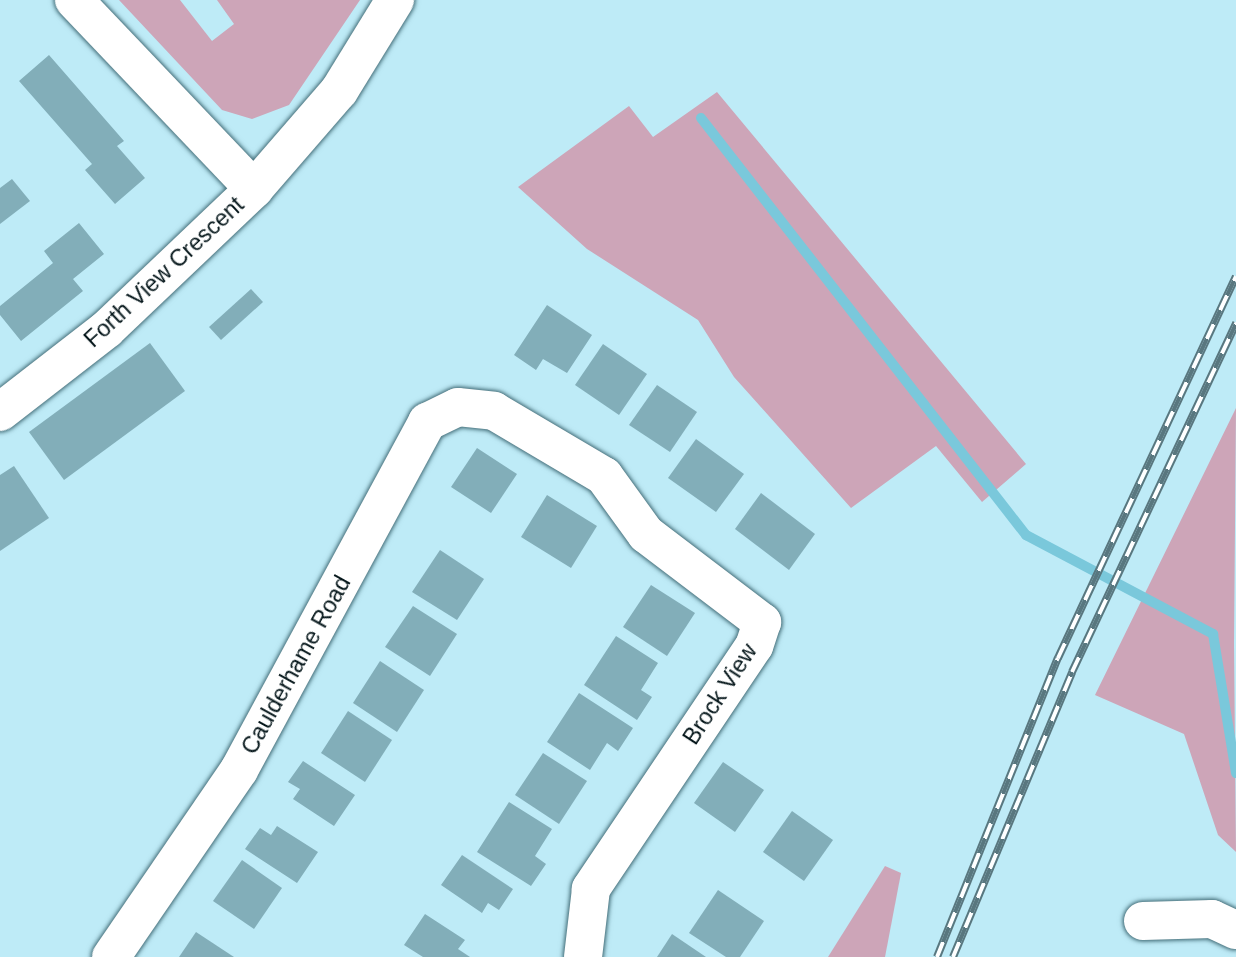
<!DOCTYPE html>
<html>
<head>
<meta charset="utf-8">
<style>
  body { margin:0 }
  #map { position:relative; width:1236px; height:957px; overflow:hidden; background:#beebf7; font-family:Helvetica,sans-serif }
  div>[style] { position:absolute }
  .green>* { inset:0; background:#cda5b8 }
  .stream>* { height:10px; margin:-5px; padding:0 5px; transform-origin:5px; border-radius:5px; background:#7ac8db }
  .building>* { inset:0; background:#82aeb9 }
  .roads { filter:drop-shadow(0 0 2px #446e79) drop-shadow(0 0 2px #446e79) }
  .minor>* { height:38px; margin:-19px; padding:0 19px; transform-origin:19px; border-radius:19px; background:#fff }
  .rail>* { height:8px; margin-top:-4px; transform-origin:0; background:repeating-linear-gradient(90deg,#fff 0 16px,#59777f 0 32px); box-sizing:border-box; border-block:2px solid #59777f }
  span { translate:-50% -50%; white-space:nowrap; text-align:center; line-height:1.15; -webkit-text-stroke:6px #fff; paint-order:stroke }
  .street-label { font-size:23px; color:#05161a }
</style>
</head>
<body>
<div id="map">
  <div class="green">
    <i style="clip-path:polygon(119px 0,180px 0,212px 41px,234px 24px,217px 0,360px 0,289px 105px,252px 119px,222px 110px)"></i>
    <i style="clip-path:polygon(717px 92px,1026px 464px,982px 502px,936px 446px,851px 508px,734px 377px,698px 320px,587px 249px,518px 187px,629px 106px,653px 137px)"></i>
    <i style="clip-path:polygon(1236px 408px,1234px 644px,1236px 852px,1218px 835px,1184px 734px,1095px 695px)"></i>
    <i style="clip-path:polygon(885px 866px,901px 873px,885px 957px,828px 957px)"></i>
  </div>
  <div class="stream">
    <i style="left:701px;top:118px;width:529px;rotate:52.07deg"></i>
    <i style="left:1026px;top:535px;width:212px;rotate:27.9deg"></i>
    <i style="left:1213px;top:634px;width:141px;rotate:80.6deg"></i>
  </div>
  <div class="building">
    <i style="clip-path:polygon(49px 55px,124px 141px,117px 146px,145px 178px,115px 204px,85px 170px,92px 164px,19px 81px)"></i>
    <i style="clip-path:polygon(12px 179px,30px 201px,0 224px,0 188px)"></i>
    <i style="clip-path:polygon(79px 223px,104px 254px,73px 279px,83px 291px,21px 341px,0 315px,0 306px,53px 263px,44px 251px)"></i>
    <i style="clip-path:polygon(251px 289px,263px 302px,221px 340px,209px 327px)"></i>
    <i style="clip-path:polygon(547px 305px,592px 335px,567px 373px,543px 359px,536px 370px,514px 355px)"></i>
    <i style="clip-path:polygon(150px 343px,185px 391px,64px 480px,29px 432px)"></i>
    <i style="clip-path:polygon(603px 344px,647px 374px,619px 415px,575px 385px)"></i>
    <i style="clip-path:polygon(657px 385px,697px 412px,670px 452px,629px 425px)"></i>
    <i style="clip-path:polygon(696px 439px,744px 474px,716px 512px,668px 478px)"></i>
    <i style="clip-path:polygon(477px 448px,517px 474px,491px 513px,451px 487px)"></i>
    <i style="clip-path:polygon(14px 466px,49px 518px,0 551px,0 475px)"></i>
    <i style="clip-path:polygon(761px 493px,815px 534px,789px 570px,735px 529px)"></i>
    <i style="clip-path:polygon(547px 495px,597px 526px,571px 568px,521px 537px)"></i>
    <i style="clip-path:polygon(440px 550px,484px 579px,457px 620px,412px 592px)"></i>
    <i style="clip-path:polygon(651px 585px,695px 613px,667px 656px,623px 627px)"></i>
    <i style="clip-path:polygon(413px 606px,457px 634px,430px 676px,385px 647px)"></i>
    <i style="clip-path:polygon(616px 636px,658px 663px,641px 690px,652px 697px,637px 720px,584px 685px)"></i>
    <i style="clip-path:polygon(380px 661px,424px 690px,397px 732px,353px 703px)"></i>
    <i style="clip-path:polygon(579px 693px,633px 728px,618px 751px,607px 743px,590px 770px,547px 742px)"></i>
    <i style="clip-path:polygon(348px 711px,392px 740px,365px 782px,321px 753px)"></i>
    <i style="clip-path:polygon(543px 753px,587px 781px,559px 824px,515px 795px)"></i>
    <i style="clip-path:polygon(303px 761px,355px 795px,334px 826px,293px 799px,300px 789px,288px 782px)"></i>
    <i style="clip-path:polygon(723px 762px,764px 790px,735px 832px,694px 803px)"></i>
    <i style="clip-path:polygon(509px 802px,552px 829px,535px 856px,546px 864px,531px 886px,477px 852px)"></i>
    <i style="clip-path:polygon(792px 811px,833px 840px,804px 881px,763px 852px)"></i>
    <i style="clip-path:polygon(277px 826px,318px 852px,297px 883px,245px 849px,260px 828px,271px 835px)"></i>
    <i style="clip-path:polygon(462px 855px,513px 889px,499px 910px,488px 903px,482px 913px,441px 885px)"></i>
    <i style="clip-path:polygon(242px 860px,282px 888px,254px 929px,213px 901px)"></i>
    <i style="clip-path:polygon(718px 890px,764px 921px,740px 957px,726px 957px,689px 933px)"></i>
    <i style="clip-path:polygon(425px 914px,465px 940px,458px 949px,470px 957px,423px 957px,404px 945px)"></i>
    <i style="clip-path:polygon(196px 932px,234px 957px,179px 957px)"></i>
    <i style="clip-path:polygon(672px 934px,706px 957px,657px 957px)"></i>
  </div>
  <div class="roads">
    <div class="minor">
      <i style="left:74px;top:0;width:261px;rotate:46.4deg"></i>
      <i style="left:0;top:412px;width:135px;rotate:-37.8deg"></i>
      <i style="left:107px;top:329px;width:203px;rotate:-43.6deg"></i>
      <i style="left:254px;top:189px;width:130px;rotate:-49.1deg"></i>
      <i style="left:339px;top:91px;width:107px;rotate:-58.4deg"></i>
      <i style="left:1143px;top:921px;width:69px;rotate:-1.7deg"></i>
      <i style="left:1212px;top:919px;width:26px;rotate:25deg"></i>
      <i style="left:111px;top:957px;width:227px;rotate:-55.6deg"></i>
      <i style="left:239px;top:770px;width:396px;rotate:-61.6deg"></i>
      <i style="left:427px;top:422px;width:34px;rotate:-26deg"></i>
      <i style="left:458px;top:407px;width:36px;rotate:6deg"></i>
      <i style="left:494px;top:411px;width:128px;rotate:30.6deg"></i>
      <i style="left:604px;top:476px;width:72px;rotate:54.1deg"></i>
      <i style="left:646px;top:534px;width:146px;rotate:37.2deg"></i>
      <i style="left:762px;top:622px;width:25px;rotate:108deg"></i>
      <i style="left:754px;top:646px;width:293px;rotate:123.9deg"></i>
      <i style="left:591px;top:889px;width:68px;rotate:96.7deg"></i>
    </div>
  </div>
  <div class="rail">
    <i style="left:937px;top:957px;width:323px;rotate:-68deg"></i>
    <i style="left:1058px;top:658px;width:421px;rotate:-65deg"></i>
    <i style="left:953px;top:957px;width:309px;rotate:-67.3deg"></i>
    <i style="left:1072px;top:672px;width:386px;rotate:-64.8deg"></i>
  </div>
  <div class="street-label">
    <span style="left:164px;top:272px;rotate:-43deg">Forth View Crescent</span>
    <span style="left:296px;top:665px;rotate:-61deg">Caulderhame Road</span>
    <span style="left:720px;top:694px;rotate:-57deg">Brock View</span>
  </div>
</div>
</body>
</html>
